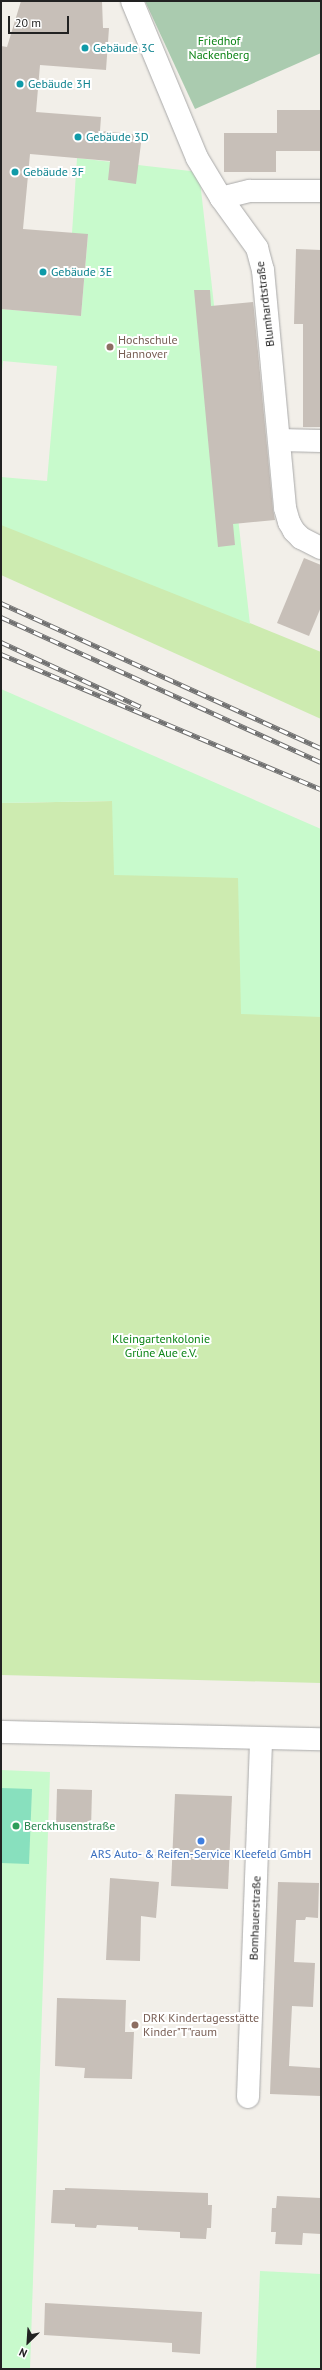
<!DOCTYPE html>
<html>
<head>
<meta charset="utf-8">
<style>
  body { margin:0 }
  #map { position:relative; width:322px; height:2370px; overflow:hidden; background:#f2efe9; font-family:"PT Sans",sans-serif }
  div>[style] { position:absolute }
  .grass>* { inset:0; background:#cdebb0 }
  .cemetery>* { inset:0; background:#aacbaf }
  .park>* { inset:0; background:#c8facc }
  .pitch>* { inset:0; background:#88e0be }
  .building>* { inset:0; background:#c7bfb8 }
  .roads { filter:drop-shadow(0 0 1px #a9a9a9) drop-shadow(0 0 1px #a9a9a9) }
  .minor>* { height:22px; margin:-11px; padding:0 11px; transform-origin:11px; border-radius:11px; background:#fff }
  .rail>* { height:4.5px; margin-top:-2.25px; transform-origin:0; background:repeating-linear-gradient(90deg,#fff 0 9px,#707070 0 18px); box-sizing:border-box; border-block:1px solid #707070 }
  .dots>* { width:11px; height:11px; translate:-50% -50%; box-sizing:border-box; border:2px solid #fff; border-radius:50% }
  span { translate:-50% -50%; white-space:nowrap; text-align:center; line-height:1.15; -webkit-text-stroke:4px #fff; paint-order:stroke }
  .park-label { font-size:12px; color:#0c8416 }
  .culture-label { font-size:12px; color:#0d838f }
  .left { translate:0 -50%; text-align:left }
  .street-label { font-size:12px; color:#222 }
  .education-label { font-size:12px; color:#785e54 }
  .leisure-label { font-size:12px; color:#27864d }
  .shop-label { font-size:12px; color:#366cbe }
  .frame { position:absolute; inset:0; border:2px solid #222; pointer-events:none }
  .north { position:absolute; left:8px; top:2322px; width:40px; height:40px; -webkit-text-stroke:3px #fff; paint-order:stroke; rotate:205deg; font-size:11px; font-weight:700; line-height:16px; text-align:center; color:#222 }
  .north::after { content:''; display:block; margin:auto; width:14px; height:18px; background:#222; clip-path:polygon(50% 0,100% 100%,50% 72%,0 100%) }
  .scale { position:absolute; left:8px; top:16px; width:61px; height:18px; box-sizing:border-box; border:2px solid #222; border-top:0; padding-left:5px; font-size:12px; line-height:14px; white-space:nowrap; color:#222; -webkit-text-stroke:3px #fff; paint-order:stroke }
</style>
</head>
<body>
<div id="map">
  <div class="grass">
    <i style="clip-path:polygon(1px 522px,321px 652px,321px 719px,1px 575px)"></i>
    <i style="clip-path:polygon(113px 801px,238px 878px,321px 891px,321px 1683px,1px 1675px,1px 803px)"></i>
  </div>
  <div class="cemetery">
    <i style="clip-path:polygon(145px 1px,321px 1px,321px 53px,195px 109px)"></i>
  </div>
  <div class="park">
    <i style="clip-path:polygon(77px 158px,199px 172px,250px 624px,1px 525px,1px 477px,47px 481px,57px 366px,3px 361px,1px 381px,1px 309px,81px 316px,88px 235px,72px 233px)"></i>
    <i style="clip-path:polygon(1px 689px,321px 829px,321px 1017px,241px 1014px,238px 878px,114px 875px,112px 801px,1px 803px)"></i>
    <i style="clip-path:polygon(1px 1770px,50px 1772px,30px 2369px,1px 2369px)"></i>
    <i style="clip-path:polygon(260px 2271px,321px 2274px,321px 2369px,256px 2369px)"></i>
  </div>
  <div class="pitch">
    <i style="clip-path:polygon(1px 1788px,32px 1789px,29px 1864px,1px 1863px)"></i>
  </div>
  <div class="building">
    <i style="clip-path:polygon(21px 1px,102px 1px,103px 28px,109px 28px,106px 70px,40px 65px,36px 112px,101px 117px,100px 131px,142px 135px,136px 184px,108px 180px,110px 161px,30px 154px,23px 229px,88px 234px,81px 316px,1px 309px,1px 46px,7px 47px)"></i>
    <i style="clip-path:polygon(277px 110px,321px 110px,321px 151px,276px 151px,276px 172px,224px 172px,224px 133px,277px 133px)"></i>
    <i style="clip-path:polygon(296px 249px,321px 250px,321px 427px,303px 427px,303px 324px,294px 324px)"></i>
    <i style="clip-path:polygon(194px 290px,210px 290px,211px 306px,253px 302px,254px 310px,273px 509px,275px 520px,233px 524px,235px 545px,218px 547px)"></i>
    <i style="clip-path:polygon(304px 558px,321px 565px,321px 607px,309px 636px,277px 623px)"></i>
    <i style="clip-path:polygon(57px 1789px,92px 1790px,91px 1829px,56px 1827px)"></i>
    <i style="clip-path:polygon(175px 1794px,232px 1796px,228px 1889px,171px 1886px)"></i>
    <i style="clip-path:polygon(110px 1878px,159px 1882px,156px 1918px,141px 1916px,140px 1961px,106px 1960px)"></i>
    <i style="clip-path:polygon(278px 1882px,319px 1883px,318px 1918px,306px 1917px,305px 1920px,296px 1920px,294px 1962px,315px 1963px,313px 2007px,292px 2006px,289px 2066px,321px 2068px,321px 2096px,270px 2094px)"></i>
    <i style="clip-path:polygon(57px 1998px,126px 2000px,125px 2032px,134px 2032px,132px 2079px,84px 2078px,85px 2068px,55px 2066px)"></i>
    <i style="clip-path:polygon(65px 2188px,208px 2193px,208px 2205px,212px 2205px,211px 2228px,207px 2228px,206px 2239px,180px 2238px,180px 2232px,138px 2230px,138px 2227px,97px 2225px,96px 2228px,75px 2227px,75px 2224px,51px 2223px,53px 2190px,65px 2190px)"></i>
    <i style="clip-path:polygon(277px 2196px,321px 2198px,321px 2234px,303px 2233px,302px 2245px,275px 2244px,276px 2232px,271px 2232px,272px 2208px,276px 2208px)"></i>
    <i style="clip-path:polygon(45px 2303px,202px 2312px,200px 2354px,172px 2352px,172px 2343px,44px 2335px)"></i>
  </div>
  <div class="roads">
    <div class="minor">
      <i style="left:132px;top:1px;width:170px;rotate:67.5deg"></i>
      <i style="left:197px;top:158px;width:47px;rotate:59deg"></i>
      <i style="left:221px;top:198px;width:62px;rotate:54.2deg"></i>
      <i style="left:257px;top:248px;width:23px;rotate:75deg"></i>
      <i style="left:263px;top:270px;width:239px;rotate:84.7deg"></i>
      <i style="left:285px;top:508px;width:15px;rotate:74deg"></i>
      <i style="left:289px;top:522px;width:10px;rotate:61deg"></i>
      <i style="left:294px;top:531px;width:10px;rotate:45deg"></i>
      <i style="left:301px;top:538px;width:22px;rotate:27deg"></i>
      <i style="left:221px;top:198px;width:30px;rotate:-14deg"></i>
      <i style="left:250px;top:191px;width:71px"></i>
      <i style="left:279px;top:440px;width:42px;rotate:1.4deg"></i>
      <i style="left:1px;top:1732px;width:320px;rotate:1.3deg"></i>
      <i style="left:248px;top:2097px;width:359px;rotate:-87.9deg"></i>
    </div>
  </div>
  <div class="rail">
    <i style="left:1px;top:603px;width:351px;rotate:24.4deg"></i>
    <i style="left:1px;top:617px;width:351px;rotate:24.4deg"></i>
    <i style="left:1px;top:642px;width:154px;rotate:24.9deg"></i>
    <i style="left:1px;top:654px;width:347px;rotate:22.9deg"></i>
  </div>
  <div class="dots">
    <i style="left:85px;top:48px;background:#0f9aa8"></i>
    <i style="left:20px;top:84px;background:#0f9aa8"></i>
    <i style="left:78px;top:137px;background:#0f9aa8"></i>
    <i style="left:15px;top:172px;background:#0f9aa8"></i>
    <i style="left:43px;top:272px;background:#0f9aa8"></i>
    <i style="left:110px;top:347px;background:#8d6e63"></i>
    <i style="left:16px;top:1826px;background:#2e9e5b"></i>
    <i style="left:201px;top:1841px;background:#3f7fe0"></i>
    <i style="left:135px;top:2025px;background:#8d6e63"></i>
  </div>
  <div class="park-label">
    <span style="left:219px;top:48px">Friedhof<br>Nackenberg</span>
    <span style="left:161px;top:1346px">Kleingartenkolonie<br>Grüne Aue e.V.</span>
  </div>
  <div class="culture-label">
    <span class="left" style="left:93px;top:48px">Gebäude 3C</span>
    <span class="left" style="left:28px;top:84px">Gebäude 3H</span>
    <span class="left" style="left:86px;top:137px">Gebäude 3D</span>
    <span class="left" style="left:23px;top:172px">Gebäude 3F</span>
    <span class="left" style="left:51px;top:272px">Gebäude 3E</span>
  </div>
  <div class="street-label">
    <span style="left:265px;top:304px;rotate:-97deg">Blumhardtstraße</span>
    <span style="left:255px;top:1918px;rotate:-88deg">Bomhauerstraße</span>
  </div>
  <div class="education-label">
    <span class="left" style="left:118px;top:347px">Hochschule<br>Hannover</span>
    <span class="left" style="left:143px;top:2025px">DRK Kindertagesstätte<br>Kinder"T"raum</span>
  </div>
  <div class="leisure-label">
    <span class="left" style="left:24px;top:1826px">Berckhusenstraße</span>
  </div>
  <div class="shop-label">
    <span style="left:201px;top:1854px">ARS Auto- &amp; Reifen-Service Kleefeld GmbH</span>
  </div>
  <div class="frame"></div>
  <div class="north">N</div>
  <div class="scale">20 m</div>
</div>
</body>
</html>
